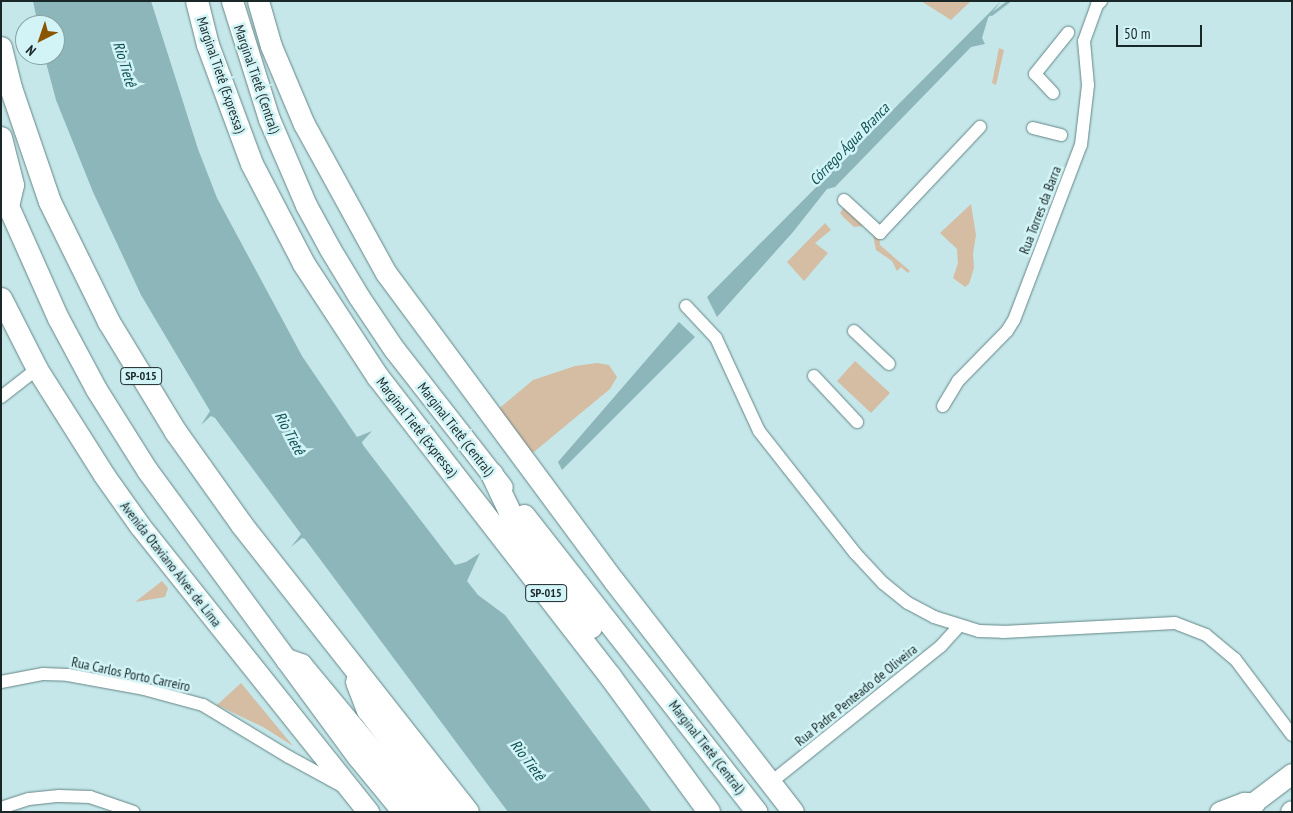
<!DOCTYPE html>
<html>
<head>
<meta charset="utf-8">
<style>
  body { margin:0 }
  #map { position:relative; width:1293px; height:813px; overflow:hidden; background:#c5e7e9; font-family:"PT Sans Narrow",sans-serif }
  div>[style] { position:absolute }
  .green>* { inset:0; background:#d5bda4 }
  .water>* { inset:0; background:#8cb6b9 }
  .stream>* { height:3px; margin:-1.5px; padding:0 1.5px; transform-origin:1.5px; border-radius:1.5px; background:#8cb6b9 }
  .roads { filter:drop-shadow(0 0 1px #658587) drop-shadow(0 0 1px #658587) }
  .minor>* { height:12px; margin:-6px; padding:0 6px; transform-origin:6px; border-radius:6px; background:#fff }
  .primary>* { height:20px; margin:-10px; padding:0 10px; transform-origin:10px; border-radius:10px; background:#fff }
  .trunk>* { height:21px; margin:-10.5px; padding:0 10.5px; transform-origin:10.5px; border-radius:10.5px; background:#fff }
  .motorway>* { height:22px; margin:-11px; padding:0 11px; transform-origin:11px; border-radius:11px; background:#fff }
  span { translate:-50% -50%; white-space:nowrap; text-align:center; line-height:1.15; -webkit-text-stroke:5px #d2f4f6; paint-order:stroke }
  .shield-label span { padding:1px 4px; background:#d2f4f6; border:1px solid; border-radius:4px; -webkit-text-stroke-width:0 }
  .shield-label { font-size:12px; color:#1a2728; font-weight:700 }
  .street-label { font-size:14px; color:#1a2728 }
  .water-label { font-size:15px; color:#0d4d51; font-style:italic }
  .frame { position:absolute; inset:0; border:2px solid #1a2728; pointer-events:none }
  .north { position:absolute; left:15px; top:15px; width:50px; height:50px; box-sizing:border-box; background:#d2f4f6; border:1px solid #88a2a4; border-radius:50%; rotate:221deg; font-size:14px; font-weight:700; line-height:20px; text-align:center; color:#1a2728 }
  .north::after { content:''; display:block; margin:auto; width:18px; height:22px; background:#895501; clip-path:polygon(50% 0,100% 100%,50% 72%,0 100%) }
  .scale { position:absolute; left:1116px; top:25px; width:86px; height:22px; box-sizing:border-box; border:2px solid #1a2728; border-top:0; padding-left:6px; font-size:15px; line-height:18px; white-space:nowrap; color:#1a2728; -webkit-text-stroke:4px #d2f4f6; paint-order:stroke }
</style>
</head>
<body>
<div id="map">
  <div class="green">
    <i style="clip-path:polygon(921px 1px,971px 1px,951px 20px)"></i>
    <i style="clip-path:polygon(999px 48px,1004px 50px,996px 85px,992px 83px)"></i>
    <i style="clip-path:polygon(971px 204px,976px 235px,973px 254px,974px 268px,969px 284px,965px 287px,953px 278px,958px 263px,957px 249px,940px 233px)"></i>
    <i style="clip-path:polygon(844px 207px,879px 234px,880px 245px,910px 271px,908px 273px,901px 267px,897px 271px,892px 261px,876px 250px,873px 235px,863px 226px,854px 227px,844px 218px,840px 213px)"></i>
    <i style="clip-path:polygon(825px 223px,831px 230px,815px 243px,828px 253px,804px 281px,787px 262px)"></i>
    <i style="clip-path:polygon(855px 361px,890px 393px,871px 413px,837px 381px)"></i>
    <i style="clip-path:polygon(597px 363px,609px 365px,617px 377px,610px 389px,529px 456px,496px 411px,533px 380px,575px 366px)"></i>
    <i style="clip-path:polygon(162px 581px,168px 588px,165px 597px,135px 602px)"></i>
    <i style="clip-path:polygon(241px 683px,293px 746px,263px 727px,217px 705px)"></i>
  </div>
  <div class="water">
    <i style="clip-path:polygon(33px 1px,151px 1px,198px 149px,217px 198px,302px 356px,357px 437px,372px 431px,362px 442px,363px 445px,455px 565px,466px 562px,480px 553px,467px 581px,478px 595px,505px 615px,652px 812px,508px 812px,305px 539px,302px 538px,291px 547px,301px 534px,215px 418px,211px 416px,201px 425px,210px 411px,141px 295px,93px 192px,56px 100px,44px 55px,55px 55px,55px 25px,38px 25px)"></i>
    <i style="clip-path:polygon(1001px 1px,988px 18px,982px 38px,985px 44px,971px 47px,835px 187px,827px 189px,793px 232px,717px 317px,707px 297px)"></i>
    <i style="clip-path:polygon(679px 322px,695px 337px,562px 470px,558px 462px)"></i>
  </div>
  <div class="stream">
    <i style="left:991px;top:14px;width:21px;rotate:-37deg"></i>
  </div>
  <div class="roads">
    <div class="minor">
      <i style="left:1053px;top:93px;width:26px;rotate:-133deg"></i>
      <i style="left:1035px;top:74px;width:53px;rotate:-51.2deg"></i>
      <i style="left:1033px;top:128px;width:29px;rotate:14deg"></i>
      <i style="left:844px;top:200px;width:49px;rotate:42.5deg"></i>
      <i style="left:880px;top:233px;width:146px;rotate:-46.7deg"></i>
      <i style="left:686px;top:306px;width:44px;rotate:46.8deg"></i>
      <i style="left:716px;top:338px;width:102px;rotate:65.2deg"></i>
      <i style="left:759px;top:431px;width:155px;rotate:51.8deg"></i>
      <i style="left:855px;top:553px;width:41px;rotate:47deg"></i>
      <i style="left:883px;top:583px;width:32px;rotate:39deg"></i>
      <i style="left:908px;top:603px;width:30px;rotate:28deg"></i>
      <i style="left:934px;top:617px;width:47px;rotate:17.3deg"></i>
      <i style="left:979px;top:631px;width:24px;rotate:2deg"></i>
      <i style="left:1003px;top:632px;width:172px;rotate:-3deg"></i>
      <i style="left:1175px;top:623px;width:33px;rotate:21deg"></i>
      <i style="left:1206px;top:635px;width:38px;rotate:40deg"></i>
      <i style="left:1235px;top:659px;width:95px;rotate:53.1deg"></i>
      <i style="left:854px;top:331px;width:48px;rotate:43.3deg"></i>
      <i style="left:814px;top:376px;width:63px;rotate:46.9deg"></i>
      <i style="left:1px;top:397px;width:46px;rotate:-37.9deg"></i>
      <i style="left:943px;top:406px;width:29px;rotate:-59deg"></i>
      <i style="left:958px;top:381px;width:70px;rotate:-45.6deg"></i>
      <i style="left:1007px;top:331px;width:13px;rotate:-58deg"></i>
      <i style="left:1014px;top:320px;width:187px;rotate:-69.1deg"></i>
      <i style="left:1081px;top:145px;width:60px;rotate:-83.3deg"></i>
      <i style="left:1088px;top:85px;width:44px;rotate:-95.2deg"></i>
      <i style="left:1084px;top:41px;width:38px;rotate:-70deg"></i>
      <i style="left:1097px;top:5px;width:6px;rotate:-45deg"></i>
      <i style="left:1px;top:682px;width:43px;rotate:-10.8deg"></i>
      <i style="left:43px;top:674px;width:25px;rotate:2deg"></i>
      <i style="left:68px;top:675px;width:77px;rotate:10.4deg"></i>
      <i style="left:144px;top:689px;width:61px;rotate:15.2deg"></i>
      <i style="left:203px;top:705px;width:100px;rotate:31.2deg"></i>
      <i style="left:289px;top:757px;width:63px;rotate:28.6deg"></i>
      <i style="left:770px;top:783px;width:219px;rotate:-38.7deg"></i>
      <i style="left:941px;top:646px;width:25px;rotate:-48deg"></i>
      <i style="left:1px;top:808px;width:29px;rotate:-18deg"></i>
      <i style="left:29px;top:799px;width:30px;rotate:-6deg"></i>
      <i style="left:59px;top:796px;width:31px;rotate:2deg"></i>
      <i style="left:90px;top:797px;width:46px;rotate:18.8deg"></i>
    </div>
    <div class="primary">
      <i style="left:1242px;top:812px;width:63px;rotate:-37.2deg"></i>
      <i style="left:1291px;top:812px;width:1px;rotate:-45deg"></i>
    </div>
    <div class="trunk">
      <i style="left:232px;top:1px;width:124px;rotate:72.6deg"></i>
      <i style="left:269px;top:119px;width:94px;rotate:66.7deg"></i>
      <i style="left:306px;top:205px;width:50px;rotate:61.4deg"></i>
      <i style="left:330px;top:249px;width:56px;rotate:58.9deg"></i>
      <i style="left:359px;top:297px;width:63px;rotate:56.1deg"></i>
      <i style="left:394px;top:349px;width:175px;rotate:52deg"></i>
      <i style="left:258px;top:1px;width:47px;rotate:73.9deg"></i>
      <i style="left:271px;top:46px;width:85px;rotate:67.1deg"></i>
      <i style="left:304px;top:124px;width:170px;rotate:61.2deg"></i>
      <i style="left:386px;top:273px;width:383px;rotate:53.5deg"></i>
      <i style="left:614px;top:581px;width:292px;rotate:52.2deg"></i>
      <i style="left:1px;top:190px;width:140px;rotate:66deg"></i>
      <i style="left:58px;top:318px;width:81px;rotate:61.8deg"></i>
      <i style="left:96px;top:389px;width:96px;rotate:57.8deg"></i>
      <i style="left:147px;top:470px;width:356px;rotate:53.7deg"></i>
      <i style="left:358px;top:757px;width:71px;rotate:50.7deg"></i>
      <i style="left:1px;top:298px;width:80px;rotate:63.1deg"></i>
      <i style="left:37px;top:369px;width:125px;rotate:57.7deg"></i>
      <i style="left:104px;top:475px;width:62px;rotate:54.8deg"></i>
      <i style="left:140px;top:526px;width:366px;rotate:51.4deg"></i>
      <i style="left:524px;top:515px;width:377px;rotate:51.9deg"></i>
      <i style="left:1220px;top:812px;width:26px;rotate:-21deg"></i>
      <i style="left:1244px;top:803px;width:10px"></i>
    </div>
    <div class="motorway">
      <i style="left:197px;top:1px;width:45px;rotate:76deg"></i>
      <i style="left:208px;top:45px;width:127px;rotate:69.7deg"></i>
      <i style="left:252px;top:164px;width:113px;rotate:62.5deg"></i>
      <i style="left:304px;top:264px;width:135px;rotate:56.8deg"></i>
      <i style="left:378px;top:377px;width:378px;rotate:52.2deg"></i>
      <i style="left:610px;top:676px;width:168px;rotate:53.9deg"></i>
      <i style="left:1px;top:48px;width:41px;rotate:76deg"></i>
      <i style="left:11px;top:88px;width:120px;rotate:71.1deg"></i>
      <i style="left:50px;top:202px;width:134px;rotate:63.8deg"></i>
      <i style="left:109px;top:322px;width:129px;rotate:58.7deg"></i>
      <i style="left:176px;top:432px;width:114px;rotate:54.6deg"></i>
      <i style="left:242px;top:525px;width:365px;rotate:51.8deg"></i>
      <i style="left:1px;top:138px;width:49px;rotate:75.7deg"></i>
      <i style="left:13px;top:185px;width:22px;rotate:103deg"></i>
      <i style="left:492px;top:474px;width:42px;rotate:64.7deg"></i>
      <i style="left:510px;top:512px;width:141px;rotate:54.8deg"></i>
      <i style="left:287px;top:660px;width:15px;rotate:20deg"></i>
      <i style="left:301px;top:665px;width:191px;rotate:50.3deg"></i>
      <i style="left:357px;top:682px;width:30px;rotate:69deg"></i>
      <i style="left:368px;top:710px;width:128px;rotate:52.6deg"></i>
    </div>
  </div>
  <div class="shield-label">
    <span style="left:141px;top:376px">SP-015</span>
    <span style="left:546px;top:593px">SP-015</span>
  </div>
  <div class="street-label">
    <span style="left:221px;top:75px;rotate:71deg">Marginal Tietê (Expressa)</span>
    <span style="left:257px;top:79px;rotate:71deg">Marginal Tietê (Central)</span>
    <span style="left:1040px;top:210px;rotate:-69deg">Rua Torres da Barra</span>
    <span style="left:417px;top:427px;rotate:52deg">Marginal Tietê (Expressa)</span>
    <span style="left:456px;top:429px;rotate:52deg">Marginal Tietê (Central)</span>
    <span style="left:171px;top:564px;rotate:52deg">Avenida Otaviano Alves de Lima</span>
    <span style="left:131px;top:674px;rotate:12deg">Rua Carlos Porto Carreiro</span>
    <span style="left:856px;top:695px;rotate:-39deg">Rua Padre Penteado de Oliveira</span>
    <span style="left:707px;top:747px;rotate:52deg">Marginal Tietê (Central)</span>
  </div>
  <div class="water-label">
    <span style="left:125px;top:64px;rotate:73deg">Rio Tietê</span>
    <span style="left:849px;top:144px;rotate:-46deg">Córrego Água Branca</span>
    <span style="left:290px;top:433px;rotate:62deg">Rio Tietê</span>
    <span style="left:528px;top:760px;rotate:53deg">Rio Tietê</span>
  </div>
  <div class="frame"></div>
  <div class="north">N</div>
  <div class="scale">50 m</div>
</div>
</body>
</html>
